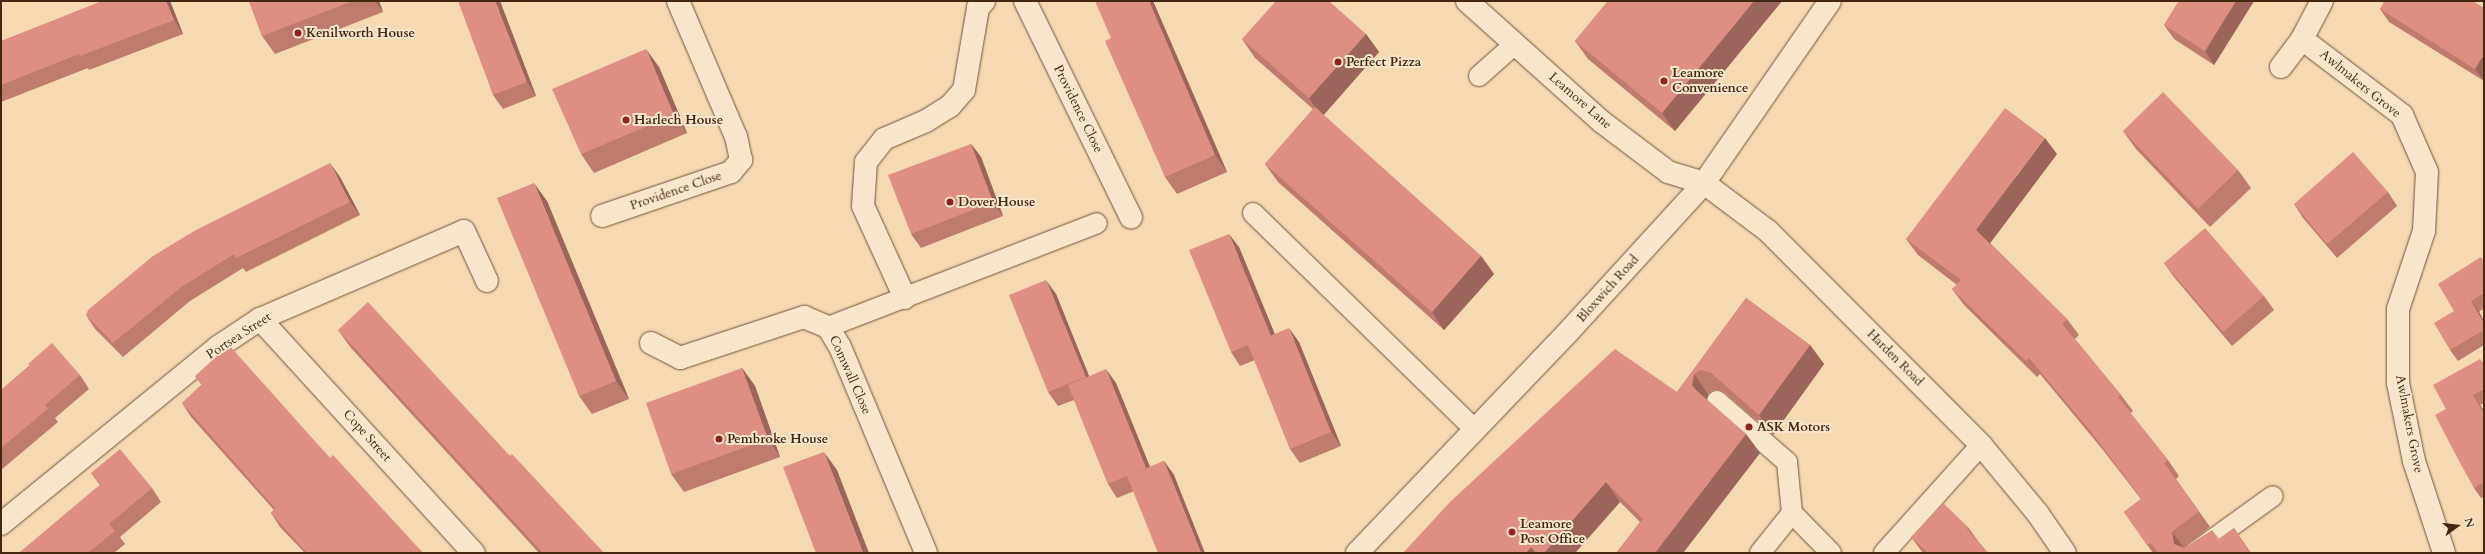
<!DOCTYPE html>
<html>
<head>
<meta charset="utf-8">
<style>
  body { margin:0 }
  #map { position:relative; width:2485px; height:554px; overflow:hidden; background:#f4d9b1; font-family:Cardo,serif }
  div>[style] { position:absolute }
  .roads { filter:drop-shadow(0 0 1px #705439) drop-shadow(0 0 1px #705439) }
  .service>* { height:20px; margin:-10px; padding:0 10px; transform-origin:10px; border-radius:10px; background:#f8e6cc }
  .minor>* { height:22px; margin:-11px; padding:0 11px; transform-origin:11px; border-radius:11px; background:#f8e6cc }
  .tertiary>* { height:22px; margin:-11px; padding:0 11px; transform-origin:11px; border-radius:11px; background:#f8e6cc }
  .secondary>* { height:22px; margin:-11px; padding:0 11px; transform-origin:11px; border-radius:11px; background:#f8e6cc }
  .wall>* { inset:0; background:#c07b6f }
  .shaded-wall>* { inset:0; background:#9c645a }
  .building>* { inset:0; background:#df8f81 }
  .dots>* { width:11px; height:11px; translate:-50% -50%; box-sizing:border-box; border:2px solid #f8e6cc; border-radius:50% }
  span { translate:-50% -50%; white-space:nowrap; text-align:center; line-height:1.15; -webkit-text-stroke:4px #f8e6cc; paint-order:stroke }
  .poi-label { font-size:13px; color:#442711; font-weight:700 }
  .left { translate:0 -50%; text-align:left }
  .street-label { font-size:13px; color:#442711 }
  .frame { position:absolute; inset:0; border:2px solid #442711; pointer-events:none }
  .north { position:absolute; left:2437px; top:506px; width:40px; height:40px; -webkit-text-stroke:3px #f8e6cc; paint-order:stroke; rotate:75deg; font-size:11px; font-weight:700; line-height:16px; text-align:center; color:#442711 }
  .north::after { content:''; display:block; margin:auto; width:14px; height:18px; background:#442711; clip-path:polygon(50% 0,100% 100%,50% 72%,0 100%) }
</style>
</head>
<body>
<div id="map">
  <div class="roads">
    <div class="service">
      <i style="left:1479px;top:76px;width:48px;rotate:-41.6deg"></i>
      <i style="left:1253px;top:213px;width:309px;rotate:44.3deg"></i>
      <i style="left:828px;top:327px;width:288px;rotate:-21.1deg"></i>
      <i style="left:1717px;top:401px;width:93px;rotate:41.1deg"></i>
      <i style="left:1787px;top:462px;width:51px;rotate:84.4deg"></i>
      <i style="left:1760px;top:553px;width:51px;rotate:-51.3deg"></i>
      <i style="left:1792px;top:513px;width:56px;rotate:45.7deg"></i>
      <i style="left:1884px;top:553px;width:145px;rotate:-48.1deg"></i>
      <i style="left:2194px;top:553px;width:97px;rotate:-35.8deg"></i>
    </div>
    <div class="minor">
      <i style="left:1025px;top:1px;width:241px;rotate:63.9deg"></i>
      <i style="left:2302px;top:39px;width:126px;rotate:37.2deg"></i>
      <i style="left:2402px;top:115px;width:62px;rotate:66.3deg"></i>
      <i style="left:2427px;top:172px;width:59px;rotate:92.9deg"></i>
      <i style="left:2424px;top:231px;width:82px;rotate:108.4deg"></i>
      <i style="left:2398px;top:309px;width:74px;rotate:90deg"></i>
      <i style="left:2398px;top:383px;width:80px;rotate:78.4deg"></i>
      <i style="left:2414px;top:461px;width:97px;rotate:71.9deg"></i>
      <i style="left:2281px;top:67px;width:35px;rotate:-53deg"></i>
      <i style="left:2302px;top:39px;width:43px;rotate:-62.2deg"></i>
      <i style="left:602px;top:216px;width:136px;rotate:-18.8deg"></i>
      <i style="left:731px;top:172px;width:16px;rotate:-50deg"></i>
      <i style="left:741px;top:160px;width:24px;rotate:-102deg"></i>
      <i style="left:736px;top:137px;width:148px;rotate:-113.1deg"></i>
      <i style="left:905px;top:298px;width:101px;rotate:-114.5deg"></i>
      <i style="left:863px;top:206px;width:44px;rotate:-86.1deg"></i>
      <i style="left:866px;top:162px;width:29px;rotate:-52deg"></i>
      <i style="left:884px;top:139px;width:46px;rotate:-23.2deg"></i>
      <i style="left:926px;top:121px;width:28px;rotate:-32deg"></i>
      <i style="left:950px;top:106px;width:21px;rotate:-49deg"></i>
      <i style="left:964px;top:90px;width:83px;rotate:-80.3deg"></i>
      <i style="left:978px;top:8px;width:9px;rotate:-49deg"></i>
      <i style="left:260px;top:319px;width:317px;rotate:47.6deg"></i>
      <i style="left:651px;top:343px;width:33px;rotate:27deg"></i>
      <i style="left:680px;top:358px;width:131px;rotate:-18.3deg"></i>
      <i style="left:804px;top:317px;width:26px;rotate:23deg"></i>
      <i style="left:828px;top:327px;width:23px;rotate:59deg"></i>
      <i style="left:840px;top:347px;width:223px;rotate:67.3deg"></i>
      <i style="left:1px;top:524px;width:280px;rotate:-39.2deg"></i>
      <i style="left:218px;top:347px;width:50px;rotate:-33.7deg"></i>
      <i style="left:260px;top:319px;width:222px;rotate:-23.3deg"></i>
      <i style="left:464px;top:231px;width:55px;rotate:65.3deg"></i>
    </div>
    <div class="tertiary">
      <i style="left:1467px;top:1px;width:181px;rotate:41.9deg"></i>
      <i style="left:1602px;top:122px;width:83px;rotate:37.1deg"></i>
      <i style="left:1668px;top:172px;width:38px;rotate:17deg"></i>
      <i style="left:1704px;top:183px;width:80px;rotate:36.9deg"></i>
      <i style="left:1768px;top:231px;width:302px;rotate:45.1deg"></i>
      <i style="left:1981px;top:445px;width:89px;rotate:50.4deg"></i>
      <i style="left:2038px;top:514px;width:47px;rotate:55.3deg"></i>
    </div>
    <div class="secondary">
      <i style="left:1357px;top:553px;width:308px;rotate:-46.3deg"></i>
      <i style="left:1570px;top:330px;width:199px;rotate:-47.6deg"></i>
      <i style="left:1704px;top:183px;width:221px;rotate:-55.3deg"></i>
    </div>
  </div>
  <div class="wall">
    <i style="clip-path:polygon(170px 1px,183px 34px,89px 70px,88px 68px,1px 102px,1px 41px)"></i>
    <i style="clip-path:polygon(249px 1px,379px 1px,383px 12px,275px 54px,262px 36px)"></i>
    <i style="clip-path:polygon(500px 1px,536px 96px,503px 109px,493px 95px)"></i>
    <i style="clip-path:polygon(1153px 1px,1227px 172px,1177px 194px,1165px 177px,1111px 38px)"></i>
    <i style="clip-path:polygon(1608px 1px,1782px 1px,1675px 131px,1588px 59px,1575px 41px)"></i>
    <i style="clip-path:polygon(2179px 1px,2254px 1px,2214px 65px,2174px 39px,2164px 25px)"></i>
    <i style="clip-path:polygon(2381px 1px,2473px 1px,2484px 81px,2389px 22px,2380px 9px,2384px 3px)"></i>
    <i style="clip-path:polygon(1366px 34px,1379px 52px,1323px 115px,1481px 256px,1494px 274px,1444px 330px,1278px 182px,1265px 164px,1313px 109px,1255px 58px,1242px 39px)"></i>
    <i style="clip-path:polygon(659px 67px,687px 133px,594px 173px,581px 154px)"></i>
    <i style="clip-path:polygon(2123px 131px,2238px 170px,2251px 188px,2210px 227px,2136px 149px)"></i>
    <i style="clip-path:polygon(971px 144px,981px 157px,1003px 216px,921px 248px,911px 234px)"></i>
    <i style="clip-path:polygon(2057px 154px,1990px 243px,2067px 319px,2079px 335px,2075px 339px,2121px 395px,2133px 411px,2130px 413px,2168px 460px,2179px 476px,2176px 479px,2210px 527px,2184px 548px,2219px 539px,2234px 528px,2251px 553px,2153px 553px,2124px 512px,2141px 499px,2103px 450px,2040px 374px,2037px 377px,1964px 305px,1952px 289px,1957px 285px,1918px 255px,1906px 239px)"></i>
    <i style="clip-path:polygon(340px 177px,360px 215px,246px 272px,243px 268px,190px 301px,123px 357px,95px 329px,86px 315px)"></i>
    <i style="clip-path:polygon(2388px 192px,2397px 206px,2337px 258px,2303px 218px,2294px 204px)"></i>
    <i style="clip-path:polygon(547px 201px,629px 399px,592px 414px,579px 396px)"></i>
    <i style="clip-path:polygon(1239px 247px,1275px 335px,1299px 342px,1341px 446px,1300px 463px,1290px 449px,1255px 360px,1240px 366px,1231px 352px)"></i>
    <i style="clip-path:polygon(2484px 261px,2484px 308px,2479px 312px,2484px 321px,2484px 345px,2458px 361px,2450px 350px,2454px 311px)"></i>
    <i style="clip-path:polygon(2164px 263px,2264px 296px,2274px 310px,2232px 346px,2174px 277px)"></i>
    <i style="clip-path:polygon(1056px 294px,1089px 376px,1116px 383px,1150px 467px,1164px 461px,1174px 475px,1117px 498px,1108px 484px,1074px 400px,1058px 406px,1048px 392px)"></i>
    <i style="clip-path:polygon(1746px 298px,1810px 345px,1824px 364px,1773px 435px,1724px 392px,1714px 390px,1708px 394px,1707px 400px,1746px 434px,1760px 453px,1683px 553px,1618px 553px,1617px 552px,1640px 522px,1620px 502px,1575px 553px,1403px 553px,1677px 392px)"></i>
    <i style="clip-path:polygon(338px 330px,510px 456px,604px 553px,539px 553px,351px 348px)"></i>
    <i style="clip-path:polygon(2480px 359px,2484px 364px,2484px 403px,2480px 405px,2484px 411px,2484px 497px,2481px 498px,2474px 488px,2446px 409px)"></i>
    <i style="clip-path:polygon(29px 366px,80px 375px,89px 389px,55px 418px,58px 422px,1px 470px,1px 390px)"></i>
    <i style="clip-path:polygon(742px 368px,755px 386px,780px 457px,684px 492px,671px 474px)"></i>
    <i style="clip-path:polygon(195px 376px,330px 458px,423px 553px,305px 553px,280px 527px,271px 513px,274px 510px,191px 417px,182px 403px,202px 385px)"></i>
    <i style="clip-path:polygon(91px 473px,152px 488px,161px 502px,120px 537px,125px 544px,114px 553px,19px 553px,100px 485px)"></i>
    <i style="clip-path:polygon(1968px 527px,1978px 541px,1988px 553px,1923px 553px,1911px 537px)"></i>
  </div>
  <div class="shaded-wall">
    <i style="clip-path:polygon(166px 1px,170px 1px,183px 34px,174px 20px)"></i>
    <i style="clip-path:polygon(375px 1px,379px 1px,383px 12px)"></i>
    <i style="clip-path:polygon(495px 1px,500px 1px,536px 96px,527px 82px)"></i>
    <i style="clip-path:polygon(1149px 1px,1153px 1px,1227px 172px,1215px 155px)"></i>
    <i style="clip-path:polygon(1754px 1px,1782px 1px,1675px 131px,1662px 113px)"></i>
    <i style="clip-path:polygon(2236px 1px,2254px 1px,2214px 65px,2205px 51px)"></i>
    <i style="clip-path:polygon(1366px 34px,1379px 52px,1322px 117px,1309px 98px)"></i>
    <i style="clip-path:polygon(646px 49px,659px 67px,687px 133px,674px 115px)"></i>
    <i style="clip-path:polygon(2484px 54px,2484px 81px,2475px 69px)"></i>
    <i style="clip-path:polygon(2045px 138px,2057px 154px,1988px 246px,1976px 230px)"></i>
    <i style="clip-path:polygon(971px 144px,981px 157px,1003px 216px,993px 202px)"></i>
    <i style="clip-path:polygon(330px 163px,340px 177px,360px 215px,350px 202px)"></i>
    <i style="clip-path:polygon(534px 183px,547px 201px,629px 399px,616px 381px)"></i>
    <i style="clip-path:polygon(1229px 234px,1239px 247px,1281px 349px,1271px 336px)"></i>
    <i style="clip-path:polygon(1481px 256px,1494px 274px,1444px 330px,1432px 312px)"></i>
    <i style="clip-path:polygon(1046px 280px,1056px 294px,1095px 391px,1086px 377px)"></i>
    <i style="clip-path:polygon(2471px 301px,2479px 312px,2484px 321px,2484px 323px)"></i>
    <i style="clip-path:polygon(1289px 328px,1299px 342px,1341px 446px,1331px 432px)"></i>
    <i style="clip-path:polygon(1810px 345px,1824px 364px,1773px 435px,1759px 415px)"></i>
    <i style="clip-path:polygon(742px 368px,755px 386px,780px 457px,768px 439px)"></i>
    <i style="clip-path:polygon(1106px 369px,1116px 383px,1156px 482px,1146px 468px)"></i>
    <i style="clip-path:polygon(1694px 374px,1708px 394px,1706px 404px,1692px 385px)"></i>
    <i style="clip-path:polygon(2473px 395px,2480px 405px,2484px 411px,2484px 413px)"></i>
    <i style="clip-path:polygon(1746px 434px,1760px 453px,1683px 553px,1655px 553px)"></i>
    <i style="clip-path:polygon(824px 452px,837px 470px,869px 553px,863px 553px)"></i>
    <i style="clip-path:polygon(1164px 461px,1174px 475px,1205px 553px,1201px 553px)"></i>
    <i style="clip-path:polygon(1606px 482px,1620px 502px,1575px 553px,1544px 553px)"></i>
    <i style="clip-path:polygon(2172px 532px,2184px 548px,2174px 544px)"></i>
    <i style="clip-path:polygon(1531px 547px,1535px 553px,1526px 553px)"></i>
  </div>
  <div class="building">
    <i style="clip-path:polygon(102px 1px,166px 1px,174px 20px,80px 56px,79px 54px,1px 85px,1px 41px)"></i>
    <i style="clip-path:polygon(249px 1px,353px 1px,262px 36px)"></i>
    <i style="clip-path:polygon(458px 1px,495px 1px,527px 82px,493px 95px)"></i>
    <i style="clip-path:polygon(1095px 1px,1149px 1px,1215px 155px,1165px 177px,1105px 41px,1111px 38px)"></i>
    <i style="clip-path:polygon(1276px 1px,1329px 1px,1366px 34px,1309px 98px,1242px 39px)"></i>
    <i style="clip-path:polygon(1608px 1px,1754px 1px,1662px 113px,1575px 41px)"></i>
    <i style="clip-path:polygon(2179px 1px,2236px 1px,2205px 51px,2164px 25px)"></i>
    <i style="clip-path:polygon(2385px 1px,2473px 1px,2484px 8px,2484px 54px,2475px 69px,2380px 9px)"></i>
    <i style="clip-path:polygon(646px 49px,674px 115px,581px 154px,552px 89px)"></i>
    <i style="clip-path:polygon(2163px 92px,2238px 170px,2198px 209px,2123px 131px)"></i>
    <i style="clip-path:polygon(1315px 107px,1481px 256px,1432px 312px,1265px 164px)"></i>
    <i style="clip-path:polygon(2005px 108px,2045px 138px,1976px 230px,2067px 319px,2062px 324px,2121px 395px,2118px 397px,2168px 460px,2164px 463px,2199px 511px,2172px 532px,2174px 544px,2184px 548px,2212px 530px,2219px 539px,2234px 528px,2250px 553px,2158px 553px,2151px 543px,2147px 545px,2124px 512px,2142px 499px,2092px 433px,2029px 358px,2026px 361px,1952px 289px,1961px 280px,1906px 239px)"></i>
    <i style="clip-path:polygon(971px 144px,993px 202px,911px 234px,888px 175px)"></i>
    <i style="clip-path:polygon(2353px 152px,2388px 192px,2327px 244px,2294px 204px)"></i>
    <i style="clip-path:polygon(330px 163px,350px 202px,236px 258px,234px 254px,180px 288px,113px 343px,86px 315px,88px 310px,153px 256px,196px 230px)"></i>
    <i style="clip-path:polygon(534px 183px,616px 381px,579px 396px,497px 198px)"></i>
    <i style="clip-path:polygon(2205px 228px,2264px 296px,2223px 332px,2164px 263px)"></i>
    <i style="clip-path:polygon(1229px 234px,1271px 336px,1231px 352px,1189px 250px)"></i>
    <i style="clip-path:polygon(2481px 257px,2484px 261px,2484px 293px,2471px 301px,2484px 323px,2484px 330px,2450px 350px,2434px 323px,2454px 311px,2438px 284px)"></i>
    <i style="clip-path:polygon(1046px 280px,1086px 377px,1048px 392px,1009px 295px)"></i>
    <i style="clip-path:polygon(1746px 298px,1810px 345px,1759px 415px,1710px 372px,1700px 370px,1694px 374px,1692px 385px,1696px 390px,1746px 434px,1655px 553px,1619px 553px,1617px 552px,1643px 519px,1606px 482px,1544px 553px,1537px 553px,1531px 547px,1526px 553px,1403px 553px,1450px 502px,1615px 349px,1677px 392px)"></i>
    <i style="clip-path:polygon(368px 302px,510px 456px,512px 454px,604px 553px,543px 553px,338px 330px)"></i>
    <i style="clip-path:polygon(1289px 328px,1331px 432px,1290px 449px,1248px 345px)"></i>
    <i style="clip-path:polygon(52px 343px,80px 375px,45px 405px,48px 409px,1px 448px,1px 390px,30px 366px,28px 364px)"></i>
    <i style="clip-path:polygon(229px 345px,330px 458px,333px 455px,423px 553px,307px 553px,271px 513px,275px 508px,182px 403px,202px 384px,195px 376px)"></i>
    <i style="clip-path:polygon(2480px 359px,2484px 366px,2484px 389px,2473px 395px,2484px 413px,2484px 482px,2474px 488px,2459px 461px,2435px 415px,2446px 409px,2433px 385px)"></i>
    <i style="clip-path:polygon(742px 368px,768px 439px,671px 474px,646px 403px)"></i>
    <i style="clip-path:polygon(1106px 369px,1146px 468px,1108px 484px,1068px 385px)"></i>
    <i style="clip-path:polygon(120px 449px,152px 488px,109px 524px,115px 531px,88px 553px,19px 553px,101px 484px,91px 473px)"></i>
    <i style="clip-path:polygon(824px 452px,863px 553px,816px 553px,783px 467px)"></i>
    <i style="clip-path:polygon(1164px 461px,1201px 553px,1158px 553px,1127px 476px)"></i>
    <i style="clip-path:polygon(1943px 503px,1968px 527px,1967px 529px,1988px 553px,1928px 553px,1911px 537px)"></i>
  </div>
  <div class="dots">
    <i style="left:298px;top:33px;background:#8f2418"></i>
    <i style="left:1338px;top:62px;background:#8f2418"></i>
    <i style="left:1664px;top:81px;background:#8f2418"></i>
    <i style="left:626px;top:120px;background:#8f2418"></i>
    <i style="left:950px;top:202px;background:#8f2418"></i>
    <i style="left:1749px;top:427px;background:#8f2418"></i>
    <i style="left:719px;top:439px;background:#8f2418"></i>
    <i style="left:1512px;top:532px;background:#8f2418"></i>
  </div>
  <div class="poi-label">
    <span class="left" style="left:306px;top:33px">Kenilworth House</span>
    <span class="left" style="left:1346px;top:62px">Perfect Pizza</span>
    <span class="left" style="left:1672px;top:81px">Leamore<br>Convenience</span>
    <span class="left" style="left:634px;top:120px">Harlech House</span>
    <span class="left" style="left:958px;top:202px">Dover House</span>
    <span class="left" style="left:1757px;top:427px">ASK Motors</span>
    <span class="left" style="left:727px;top:439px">Pembroke House</span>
    <span class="left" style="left:1520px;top:532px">Leamore<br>Post Office</span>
  </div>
  <div class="street-label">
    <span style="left:2360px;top:84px;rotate:39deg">Awlmakers Grove</span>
    <span style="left:1580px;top:101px;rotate:41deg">Leamore Lane</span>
    <span style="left:1078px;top:109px;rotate:64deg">Providence Close</span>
    <span style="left:676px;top:191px;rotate:-19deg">Providence Close</span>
    <span style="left:1608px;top:289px;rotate:-48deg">Bloxwich Road</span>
    <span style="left:239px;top:336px;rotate:-33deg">Portsea Street</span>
    <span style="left:1895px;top:358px;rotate:45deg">Harden Road</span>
    <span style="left:850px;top:375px;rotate:66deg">Comwall Close</span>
    <span style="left:2409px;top:424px;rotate:79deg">Awlmakers Grove</span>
    <span style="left:367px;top:436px;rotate:48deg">Cope Street</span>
  </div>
  <div class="frame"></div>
  <div class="north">N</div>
</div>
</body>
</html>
